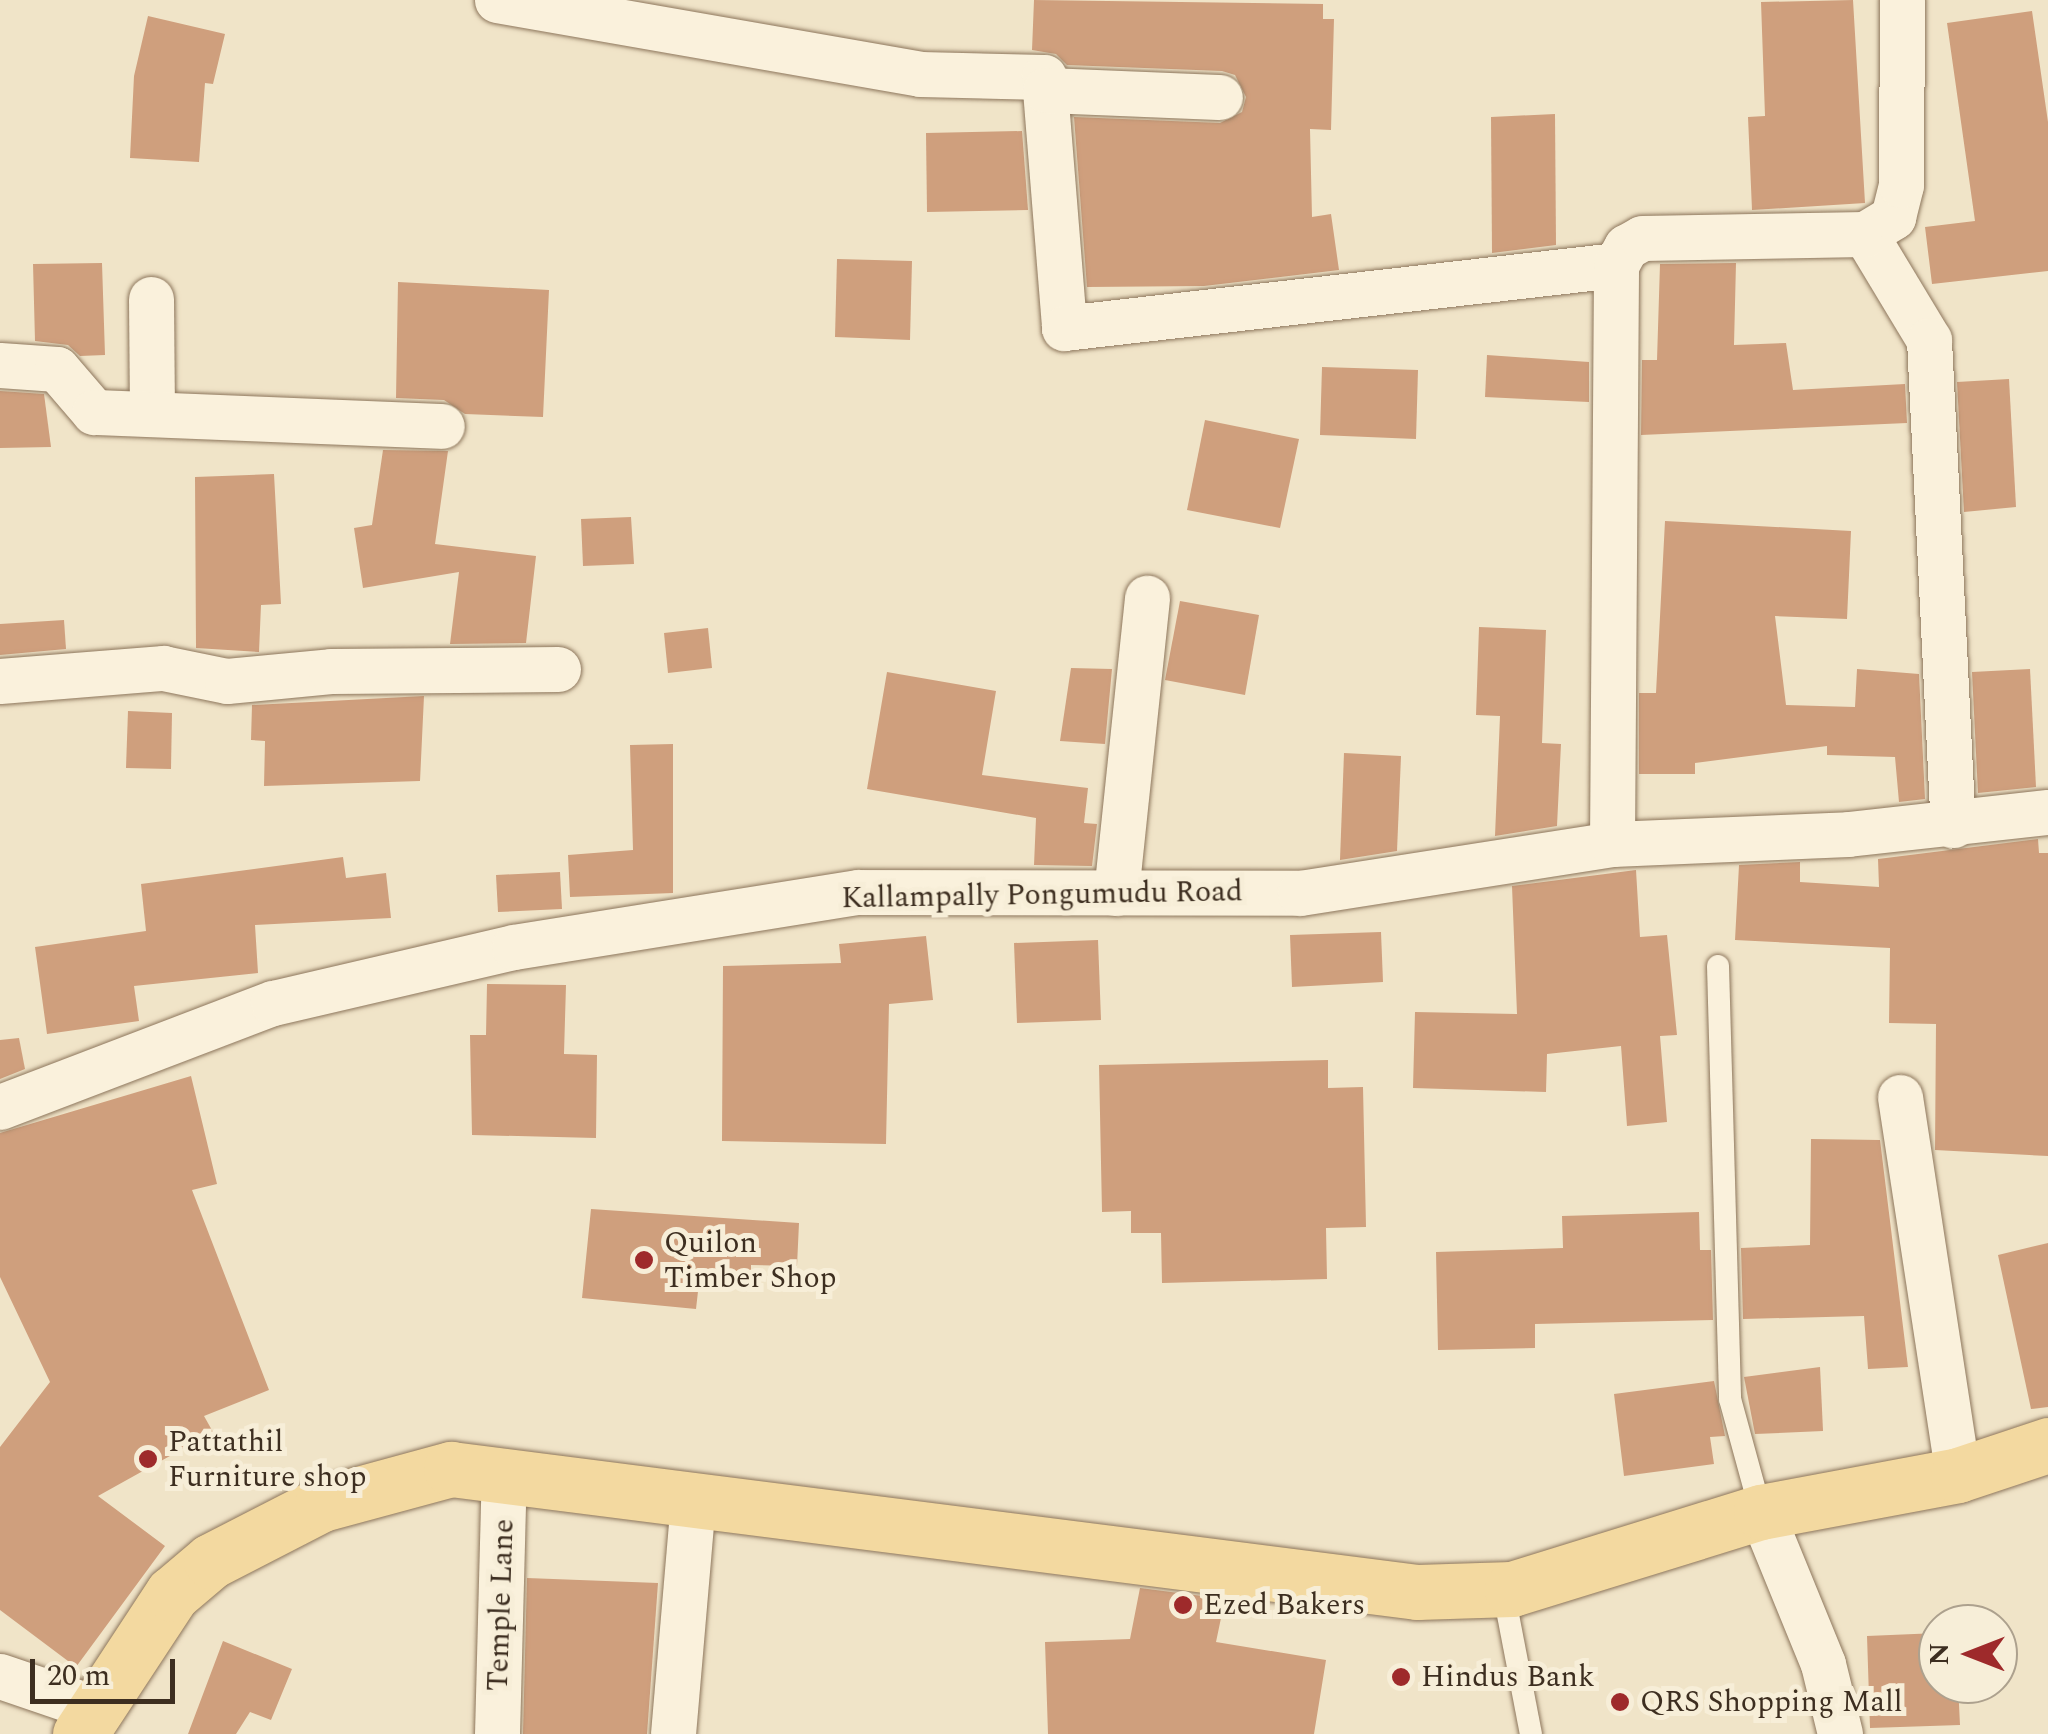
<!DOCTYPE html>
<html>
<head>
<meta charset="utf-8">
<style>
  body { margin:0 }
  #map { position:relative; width:2048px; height:1734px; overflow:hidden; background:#f0e4c8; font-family:Spectral,serif }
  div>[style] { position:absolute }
  .building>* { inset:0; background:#cf9f7d }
  .roads { filter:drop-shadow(0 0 2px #8d765c) drop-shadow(0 0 2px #8d765c) }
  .lane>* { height:22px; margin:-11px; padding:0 11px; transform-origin:11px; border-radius:11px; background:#faf1dc }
  .street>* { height:45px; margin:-22.5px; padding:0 22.5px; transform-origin:22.5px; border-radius:22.5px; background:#faf1dc }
  .primary>* { height:55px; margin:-27.5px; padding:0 27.5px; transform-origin:27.5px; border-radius:27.5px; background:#f3d9a0 }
  .dots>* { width:28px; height:28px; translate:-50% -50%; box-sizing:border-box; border:5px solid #f7eed8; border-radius:50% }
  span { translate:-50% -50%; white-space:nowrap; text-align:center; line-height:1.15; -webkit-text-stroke:10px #f7eed8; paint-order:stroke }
  .street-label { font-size:30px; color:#3d2e20 }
  .poi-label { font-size:30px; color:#3d2e20 }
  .left { translate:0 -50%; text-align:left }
  .north { position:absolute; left:1918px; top:1604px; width:100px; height:100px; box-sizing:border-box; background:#f7eed8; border:2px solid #ada18e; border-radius:50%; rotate:270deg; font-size:28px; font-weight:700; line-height:40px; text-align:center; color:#3d2e20 }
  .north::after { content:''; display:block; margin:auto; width:35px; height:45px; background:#9e2a2b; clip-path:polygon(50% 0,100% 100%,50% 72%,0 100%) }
  .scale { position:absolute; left:30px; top:1659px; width:145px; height:45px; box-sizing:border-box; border:5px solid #3d2e20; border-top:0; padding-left:12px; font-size:30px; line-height:35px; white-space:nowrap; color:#3d2e20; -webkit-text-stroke:8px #f7eed8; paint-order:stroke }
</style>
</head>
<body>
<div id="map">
  <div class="building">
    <i style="clip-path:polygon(1034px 0,1323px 4px,1323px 19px,1334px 19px,1331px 130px,1310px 129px,1312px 217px,1331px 214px,1339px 270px,1204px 286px,1087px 287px,1074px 117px,1220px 123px,1242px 112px,1246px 97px,1235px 75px,1222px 71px,1067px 65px,1056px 54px,1032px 50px)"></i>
    <i style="clip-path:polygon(1853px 0,1865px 203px,1752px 210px,1748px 117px,1765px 116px,1761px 2px)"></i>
    <i style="clip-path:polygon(2032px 11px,2048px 122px,2048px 271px,1932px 284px,1925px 227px,1975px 221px,1947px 23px)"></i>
    <i style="clip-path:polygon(148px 16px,225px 34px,213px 84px,205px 83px,199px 162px,130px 158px,134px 76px)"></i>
    <i style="clip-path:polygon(1555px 114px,1556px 245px,1492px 253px,1491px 117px)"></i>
    <i style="clip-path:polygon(1022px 131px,1028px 210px,927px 212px,926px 133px)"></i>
    <i style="clip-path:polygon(837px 259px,912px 261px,910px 340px,835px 337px)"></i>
    <i style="clip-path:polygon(102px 263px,105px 355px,80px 356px,68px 345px,35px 341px,33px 264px)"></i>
    <i style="clip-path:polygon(1736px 263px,1734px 345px,1786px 343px,1793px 390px,1905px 384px,1907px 423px,1641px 435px,1642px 360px,1657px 360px,1660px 264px)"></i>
    <i style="clip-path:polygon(398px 282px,549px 290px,543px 417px,465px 414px,444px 400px,396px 398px)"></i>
    <i style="clip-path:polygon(1487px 355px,1589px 362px,1589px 402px,1485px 397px)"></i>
    <i style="clip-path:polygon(1322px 367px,1418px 370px,1416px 439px,1320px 435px)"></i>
    <i style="clip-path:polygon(2009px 379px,2016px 507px,1964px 512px,1957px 382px)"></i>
    <i style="clip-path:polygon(0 391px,44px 394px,51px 447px,0 448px)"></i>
    <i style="clip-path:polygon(1205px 420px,1299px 439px,1280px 528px,1187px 510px)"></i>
    <i style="clip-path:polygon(383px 450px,448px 451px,435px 544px,536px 556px,526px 643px,450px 644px,459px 572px,363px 588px,354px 528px,372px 525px)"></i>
    <i style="clip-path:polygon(274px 474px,281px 604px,261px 605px,259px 652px,196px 648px,195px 477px)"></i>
    <i style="clip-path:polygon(631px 517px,634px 564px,583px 566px,581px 519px)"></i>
    <i style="clip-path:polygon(1665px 521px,1851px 531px,1847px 619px,1775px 616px,1786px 705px,1855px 707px,1857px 669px,1919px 674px,1925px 799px,1899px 802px,1895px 757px,1827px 755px,1827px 746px,1695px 763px,1695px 774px,1639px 774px,1639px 693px,1656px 693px)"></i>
    <i style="clip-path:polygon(1180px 601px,1259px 615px,1245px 695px,1165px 680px)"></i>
    <i style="clip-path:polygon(64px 620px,66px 649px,0 655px,0 624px)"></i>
    <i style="clip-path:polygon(1479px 627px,1546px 630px,1542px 743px,1561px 744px,1557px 826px,1495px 836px,1500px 716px,1476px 715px)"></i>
    <i style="clip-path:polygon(708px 628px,712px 668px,668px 673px,664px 633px)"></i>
    <i style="clip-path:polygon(1071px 668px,1112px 669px,1105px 744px,1060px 741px)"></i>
    <i style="clip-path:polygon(2030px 669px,2036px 787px,1978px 793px,1972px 672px)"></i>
    <i style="clip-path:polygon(887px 672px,996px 691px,982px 775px,1088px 788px,1084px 823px,1097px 824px,1092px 866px,1034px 865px,1036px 818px,867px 789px)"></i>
    <i style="clip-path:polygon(424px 696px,420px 781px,264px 786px,265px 741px,251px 740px,252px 705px)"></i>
    <i style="clip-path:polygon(128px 711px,172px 713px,171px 769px,126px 768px)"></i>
    <i style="clip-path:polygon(673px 744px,673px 893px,570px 897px,568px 855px,633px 850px,630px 745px)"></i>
    <i style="clip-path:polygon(1344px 753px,1401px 756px,1397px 851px,1340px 860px)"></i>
    <i style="clip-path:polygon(2038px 839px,2039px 853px,2048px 853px,2048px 1156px,1935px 1150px,1936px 1024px,1889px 1023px,1890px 948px,1735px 940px,1739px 865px,1800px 862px,1800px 882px,1879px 887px,1878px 859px)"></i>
    <i style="clip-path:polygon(343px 857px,346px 878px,386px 873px,391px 918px,255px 925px,258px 973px,134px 986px,139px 1021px,47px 1034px,35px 947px,146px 931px,141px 884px)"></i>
    <i style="clip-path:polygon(1636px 870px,1640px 937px,1667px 935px,1677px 1035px,1660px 1036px,1667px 1122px,1627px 1126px,1621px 1046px,1547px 1054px,1546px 1092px,1413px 1088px,1415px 1012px,1517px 1014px,1512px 886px)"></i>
    <i style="clip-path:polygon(560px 872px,562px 909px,498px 912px,496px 875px)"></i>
    <i style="clip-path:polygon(1381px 932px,1383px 982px,1292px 987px,1290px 935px)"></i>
    <i style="clip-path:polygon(926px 936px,933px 1000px,889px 1004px,886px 1144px,722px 1141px,723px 966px,841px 963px,839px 944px)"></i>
    <i style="clip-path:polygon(1098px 940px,1101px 1020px,1017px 1023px,1014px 943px)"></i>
    <i style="clip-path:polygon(487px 984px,566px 985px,564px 1054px,597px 1055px,596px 1138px,472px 1135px,470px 1035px,486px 1035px)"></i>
    <i style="clip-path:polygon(19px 1038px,25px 1069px,0 1079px,0 1040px)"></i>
    <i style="clip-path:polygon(1328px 1060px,1328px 1088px,1363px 1087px,1366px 1227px,1326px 1228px,1327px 1279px,1162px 1283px,1161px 1233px,1131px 1233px,1131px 1211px,1102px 1212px,1099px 1065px)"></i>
    <i style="clip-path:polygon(191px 1076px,217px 1184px,192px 1190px,269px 1390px,204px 1416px,213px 1432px,98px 1496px,165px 1546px,76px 1667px,0 1610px,0 1447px,50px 1382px,0 1277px,0 1133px)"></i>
    <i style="clip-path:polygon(1811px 1139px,1880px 1140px,1908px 1367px,1868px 1369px,1864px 1316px,1743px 1319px,1741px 1248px,1810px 1245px)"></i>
    <i style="clip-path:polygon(591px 1209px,799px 1223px,797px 1266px,751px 1265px,751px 1275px,700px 1274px,696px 1309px,582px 1298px)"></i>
    <i style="clip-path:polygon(1699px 1212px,1700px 1250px,1711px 1250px,1713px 1320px,1535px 1324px,1535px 1348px,1438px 1350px,1436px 1252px,1563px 1248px,1562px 1216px)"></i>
    <i style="clip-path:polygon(2048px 1243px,2048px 1407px,2031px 1409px,1998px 1255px)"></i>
    <i style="clip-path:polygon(1820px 1367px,1823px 1431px,1755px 1434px,1744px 1377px)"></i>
    <i style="clip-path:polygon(1714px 1381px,1725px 1436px,1710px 1437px,1714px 1464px,1624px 1476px,1614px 1394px)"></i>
    <i style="clip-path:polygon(527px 1578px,658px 1583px,647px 1734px,523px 1734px)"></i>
    <i style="clip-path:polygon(1140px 1588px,1225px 1599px,1216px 1642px,1326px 1660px,1314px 1734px,1048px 1734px,1045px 1642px,1130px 1639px)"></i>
    <i style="clip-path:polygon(1938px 1633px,1938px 1684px,1958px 1684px,1960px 1725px,1870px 1728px,1867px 1636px)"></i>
    <i style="clip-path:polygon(223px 1641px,292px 1669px,271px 1720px,250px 1712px,236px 1734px,188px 1734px)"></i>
  </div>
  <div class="roads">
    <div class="lane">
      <i style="left:1718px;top:966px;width:433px;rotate:88.4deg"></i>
      <i style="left:1730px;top:1399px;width:117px;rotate:74.7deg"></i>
      <i style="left:1503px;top:1589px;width:148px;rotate:79.1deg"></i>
    </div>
    <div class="street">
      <i style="left:497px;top:0;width:429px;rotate:9.9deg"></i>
      <i style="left:920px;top:74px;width:124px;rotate:1.4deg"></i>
      <i style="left:1044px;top:77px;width:252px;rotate:85.4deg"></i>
      <i style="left:1064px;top:328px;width:556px;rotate:-6.51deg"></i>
      <i style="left:1045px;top:90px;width:175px;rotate:2.3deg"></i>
      <i style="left:1865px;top:234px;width:124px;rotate:58.9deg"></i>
      <i style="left:1929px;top:340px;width:486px;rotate:87.2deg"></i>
      <i style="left:151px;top:299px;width:111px;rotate:89.5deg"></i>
      <i style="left:0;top:365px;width:57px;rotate:4deg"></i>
      <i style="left:57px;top:369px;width:57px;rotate:49.3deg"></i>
      <i style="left:94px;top:412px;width:348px;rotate:2.3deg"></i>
      <i style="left:0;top:681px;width:164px;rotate:-4.6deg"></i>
      <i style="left:163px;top:668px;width:65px;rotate:11.5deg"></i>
      <i style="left:227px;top:681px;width:104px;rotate:-5.5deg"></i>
      <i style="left:331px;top:671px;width:227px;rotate:-0.5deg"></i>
      <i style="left:1612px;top:844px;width:579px;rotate:-89.6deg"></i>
      <i style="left:1616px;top:265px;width:21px;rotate:-61deg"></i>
      <i style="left:1626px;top:247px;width:18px;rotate:-29deg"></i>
      <i style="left:1642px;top:238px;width:223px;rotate:-1deg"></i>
      <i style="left:1865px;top:234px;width:33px;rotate:-31deg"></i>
      <i style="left:1893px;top:217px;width:33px;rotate:-76deg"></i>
      <i style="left:1901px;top:185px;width:185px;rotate:-89.7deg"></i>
      <i style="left:1116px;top:893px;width:297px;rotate:-84deg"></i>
      <i style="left:1900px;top:1097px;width:382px;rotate:81.3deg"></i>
      <i style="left:0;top:1107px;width:292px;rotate:-20.9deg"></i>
      <i style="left:273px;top:1003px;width:247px;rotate:-13.1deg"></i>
      <i style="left:514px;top:947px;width:348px;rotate:-9.1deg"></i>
      <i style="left:858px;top:892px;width:442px;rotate:0.1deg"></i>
      <i style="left:1300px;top:893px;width:316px;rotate:-8.9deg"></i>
      <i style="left:1612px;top:844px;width:236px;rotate:-2.4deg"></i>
      <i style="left:1848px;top:834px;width:201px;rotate:-6.3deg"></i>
      <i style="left:1761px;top:1512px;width:164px;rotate:67.8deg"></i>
      <i style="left:1823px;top:1664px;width:72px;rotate:76.3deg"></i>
      <i style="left:0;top:1676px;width:99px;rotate:18.8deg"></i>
      <i style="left:497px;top:1734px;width:259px;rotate:-88.5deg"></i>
      <i style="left:673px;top:1734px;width:235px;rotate:-85.1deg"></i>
    </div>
    <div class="primary">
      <i style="left:80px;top:1734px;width:168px;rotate:-56.7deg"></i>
      <i style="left:172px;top:1594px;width:51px;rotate:-40.2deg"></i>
      <i style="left:211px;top:1561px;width:125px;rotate:-27.2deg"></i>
      <i style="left:322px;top:1504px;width:134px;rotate:-15.2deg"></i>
      <i style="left:451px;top:1469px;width:974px;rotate:7.26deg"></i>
      <i style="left:1417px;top:1592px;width:95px;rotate:-1.8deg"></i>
      <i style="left:1512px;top:1589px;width:261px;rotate:-17.2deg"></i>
      <i style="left:1761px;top:1512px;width:200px;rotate:-10.6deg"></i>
      <i style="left:1958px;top:1475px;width:95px;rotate:-18.4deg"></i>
    </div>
  </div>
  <div class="dots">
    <i style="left:644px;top:1260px;background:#9e2a2b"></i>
    <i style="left:148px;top:1459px;background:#9e2a2b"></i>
    <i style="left:1183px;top:1605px;background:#9e2a2b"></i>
    <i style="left:1401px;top:1677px;background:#9e2a2b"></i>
    <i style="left:1620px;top:1702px;background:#9e2a2b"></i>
  </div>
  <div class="street-label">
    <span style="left:1042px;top:895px;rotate:-1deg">Kallampally Pongumudu Road</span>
    <span style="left:501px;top:1605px;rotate:-88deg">Temple Lane</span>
  </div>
  <div class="poi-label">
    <span class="left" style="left:664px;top:1260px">Quilon<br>Timber Shop</span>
    <span class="left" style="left:168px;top:1459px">Pattathil<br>Furniture shop</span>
    <span class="left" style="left:1203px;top:1605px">Ezed Bakers</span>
    <span class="left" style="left:1421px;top:1677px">Hindus Bank</span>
    <span class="left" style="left:1640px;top:1702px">QRS Shopping Mall</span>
  </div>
  <div class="north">N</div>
  <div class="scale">20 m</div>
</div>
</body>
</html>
